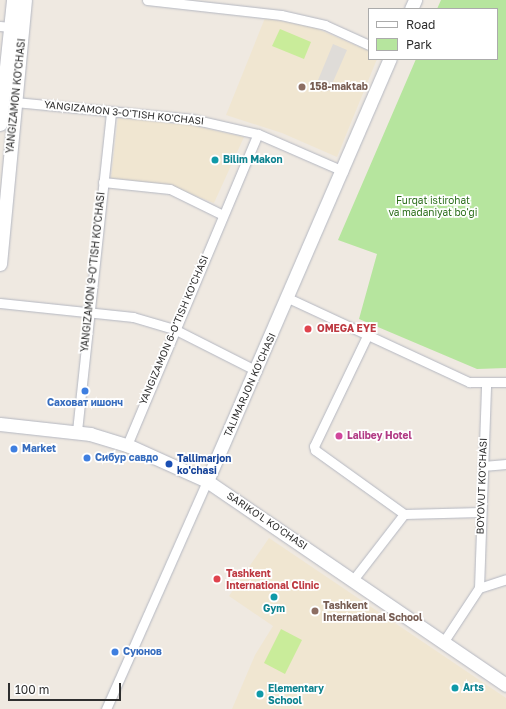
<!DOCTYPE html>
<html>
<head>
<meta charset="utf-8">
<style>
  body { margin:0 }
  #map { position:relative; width:506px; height:709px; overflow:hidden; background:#efe9e1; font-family:"Golos Text",sans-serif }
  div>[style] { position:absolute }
  .education>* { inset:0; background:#f0e6d1 }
  .green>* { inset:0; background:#b6e59e }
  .pitch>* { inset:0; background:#c9ec9a }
  .plaza>* { inset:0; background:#dfdcd8 }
  .roads { filter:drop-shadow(0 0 1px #b4b7c1) drop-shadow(0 0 1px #b4b7c1) }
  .street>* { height:9px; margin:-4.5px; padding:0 4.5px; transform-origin:4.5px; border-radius:4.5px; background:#fff }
  .secondary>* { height:13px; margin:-6.5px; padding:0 6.5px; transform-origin:6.5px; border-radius:6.5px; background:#fff }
  .dots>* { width:11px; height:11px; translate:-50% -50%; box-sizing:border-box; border:2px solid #fff; border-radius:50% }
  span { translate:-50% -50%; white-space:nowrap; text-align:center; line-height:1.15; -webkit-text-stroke:3.5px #fff; paint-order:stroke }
  .education-label { font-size:10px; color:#785e54; font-weight:700 }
  .left { translate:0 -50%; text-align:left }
  .street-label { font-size:10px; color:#2e2e2e }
  .culture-label { font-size:10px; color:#0d838f; font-weight:700 }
  .park-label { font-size:10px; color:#2c6e1b }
  .health-label { font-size:10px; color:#be3a42; font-weight:700 }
  .shop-label { font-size:10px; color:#366cbe; font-weight:700 }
  .hotel-label { font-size:10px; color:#b23c85; font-weight:700 }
  .transit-label { font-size:10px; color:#164399; font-weight:700 }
  .legend { position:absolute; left:368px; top:8px; width:130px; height:52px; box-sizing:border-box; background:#fff; border:1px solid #ababab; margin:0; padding:5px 7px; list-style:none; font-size:12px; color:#2e2e2e }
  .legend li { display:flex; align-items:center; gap:8px; height:20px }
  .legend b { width:20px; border:1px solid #ababab }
  .scale { position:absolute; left:8px; top:683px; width:113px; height:18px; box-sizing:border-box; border:2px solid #2e2e2e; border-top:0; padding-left:5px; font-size:12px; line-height:14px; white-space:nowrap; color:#2e2e2e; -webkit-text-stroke:3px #fff; paint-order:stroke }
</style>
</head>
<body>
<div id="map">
  <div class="education">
    <i style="clip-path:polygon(265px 18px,313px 27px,369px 51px,369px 59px,377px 59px,337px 157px,282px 133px,226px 115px)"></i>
    <i style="clip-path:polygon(118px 118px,190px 125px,244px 137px,214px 203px,168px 185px,111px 178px)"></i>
    <i style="clip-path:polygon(269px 538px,506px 698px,506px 709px,232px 709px,255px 655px,273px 626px,229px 596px)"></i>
  </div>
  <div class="green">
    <i style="clip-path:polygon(441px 0,506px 0,506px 368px,477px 369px,359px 319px,377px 254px,338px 240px,416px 59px,497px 59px,497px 9px,437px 9px)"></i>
  </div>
  <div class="pitch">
    <i style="clip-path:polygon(280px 29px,311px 42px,304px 59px,272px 46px)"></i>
    <i style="clip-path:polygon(281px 629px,302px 640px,285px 674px,264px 663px)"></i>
  </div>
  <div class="plaza">
    <i style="clip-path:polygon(333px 44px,347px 50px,329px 91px,316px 85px)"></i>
  </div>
  <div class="roads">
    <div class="street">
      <i style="left:147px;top:0;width:135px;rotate:6.4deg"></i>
      <i style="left:281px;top:15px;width:45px;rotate:12.8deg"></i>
      <i style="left:325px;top:25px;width:48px;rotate:24.4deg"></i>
      <i style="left:0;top:26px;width:10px;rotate:6deg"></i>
      <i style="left:15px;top:102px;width:178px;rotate:5.5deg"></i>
      <i style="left:192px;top:119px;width:68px;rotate:12.8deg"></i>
      <i style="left:258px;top:134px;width:93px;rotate:23.5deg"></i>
      <i style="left:103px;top:182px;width:67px;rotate:6deg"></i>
      <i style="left:170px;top:189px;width:59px;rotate:26.1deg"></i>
      <i style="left:288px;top:298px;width:200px;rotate:24.9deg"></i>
      <i style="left:469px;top:382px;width:37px"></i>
      <i style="left:0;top:303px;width:134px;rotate:6deg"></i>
      <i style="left:133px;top:317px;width:43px;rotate:16.3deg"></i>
      <i style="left:174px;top:329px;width:93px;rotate:26.8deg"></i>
      <i style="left:367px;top:336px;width:122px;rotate:115.7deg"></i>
      <i style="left:314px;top:446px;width:4px;rotate:76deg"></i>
      <i style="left:315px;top:450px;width:110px;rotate:35.7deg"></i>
      <i style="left:404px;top:514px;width:77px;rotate:-1.5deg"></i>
      <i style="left:77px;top:431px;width:321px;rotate:-83.9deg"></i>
      <i style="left:127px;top:445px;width:337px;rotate:-67.2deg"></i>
      <i style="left:483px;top:466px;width:23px;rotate:-5deg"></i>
      <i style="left:353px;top:580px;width:83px;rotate:-52.3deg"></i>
      <i style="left:479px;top:588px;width:205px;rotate:-88deg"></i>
      <i style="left:444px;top:641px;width:64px;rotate:-56.6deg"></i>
      <i style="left:479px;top:588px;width:28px;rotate:-18deg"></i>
      <i style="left:106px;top:709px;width:249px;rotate:-66.1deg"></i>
    </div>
    <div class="secondary">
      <i style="left:411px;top:9px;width:10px;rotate:-66deg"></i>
      <i style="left:0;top:124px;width:125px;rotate:-84deg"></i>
      <i style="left:0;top:264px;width:265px;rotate:-84.6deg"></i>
      <i style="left:0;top:424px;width:91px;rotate:6.3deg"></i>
      <i style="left:90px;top:434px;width:39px;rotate:17deg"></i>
      <i style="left:127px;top:445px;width:88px;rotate:24.2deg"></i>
      <i style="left:207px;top:481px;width:362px;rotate:34.3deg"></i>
      <i style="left:207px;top:481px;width:460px;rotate:-66.6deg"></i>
    </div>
  </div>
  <div class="dots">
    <i style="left:302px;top:87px;background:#8d6e63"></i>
    <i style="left:215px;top:160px;background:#0f9aa8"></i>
    <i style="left:308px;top:329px;background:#e0444e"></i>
    <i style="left:85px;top:391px;background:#3f7fe0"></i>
    <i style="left:339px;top:436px;background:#d1479c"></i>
    <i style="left:14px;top:449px;background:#3f7fe0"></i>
    <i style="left:87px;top:458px;background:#3f7fe0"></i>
    <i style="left:169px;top:464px;background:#1a4fb4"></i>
    <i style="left:217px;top:579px;background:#e0444e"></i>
    <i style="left:274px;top:597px;background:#0f9aa8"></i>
    <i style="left:315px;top:611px;background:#8d6e63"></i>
    <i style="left:115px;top:652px;background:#3f7fe0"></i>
    <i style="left:455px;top:688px;background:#0f9aa8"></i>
    <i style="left:260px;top:694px;background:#0f9aa8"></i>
  </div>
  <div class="education-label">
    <span class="left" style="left:310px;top:87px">158-maktab</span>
    <span class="left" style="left:323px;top:611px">Tashkent<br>International School</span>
  </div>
  <div class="street-label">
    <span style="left:16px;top:96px;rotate:-84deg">YANGIZAMON KO'CHASI</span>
    <span style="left:124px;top:113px;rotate:6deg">YANGIZAMON 3-O'TISH KO'CHASI</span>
    <span style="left:93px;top:272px;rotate:-84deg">YANGIZAMON 9-O'TISH KO'CHASI</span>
    <span style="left:174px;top:330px;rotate:-67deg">YANGIZAMON 6-O'TISH KO'CHASI</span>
    <span style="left:250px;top:385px;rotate:-66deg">TALIMARJON KO'CHASI</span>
    <span style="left:482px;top:486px;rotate:-88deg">BOYOVUT KO'CHASI</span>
    <span style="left:267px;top:521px;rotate:34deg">SARIKO'L KO'CHASI</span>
  </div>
  <div class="culture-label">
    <span class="left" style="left:223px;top:160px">Bilim Makon</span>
    <span style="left:274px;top:609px">Gym</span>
    <span class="left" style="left:268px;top:694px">Elementary<br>School</span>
    <span class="left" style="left:463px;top:688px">Arts</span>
  </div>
  <div class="park-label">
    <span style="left:433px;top:206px">Furqat istirohat<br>va madaniyat bo'gi</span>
  </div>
  <div class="health-label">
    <span class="left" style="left:317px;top:329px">OMEGA EYE</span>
    <span class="left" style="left:226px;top:579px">Tashkent<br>International Clinic</span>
  </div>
  <div class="shop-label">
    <span style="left:85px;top:403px">Саховат ишонч</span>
    <span class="left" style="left:22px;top:449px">Market</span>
    <span class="left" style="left:95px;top:458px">Сибур савдо</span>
    <span class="left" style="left:123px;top:652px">Суюнов</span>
  </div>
  <div class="hotel-label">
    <span class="left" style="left:347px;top:436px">Lalibey Hotel</span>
  </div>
  <div class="transit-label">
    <span class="left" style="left:177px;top:464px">Tallimarjon<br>ko'chasi</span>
  </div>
  <ul class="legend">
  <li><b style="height:5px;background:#fff"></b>Road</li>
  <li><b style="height:11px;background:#b6e59e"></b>Park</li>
  </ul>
  <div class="scale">100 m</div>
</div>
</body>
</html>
